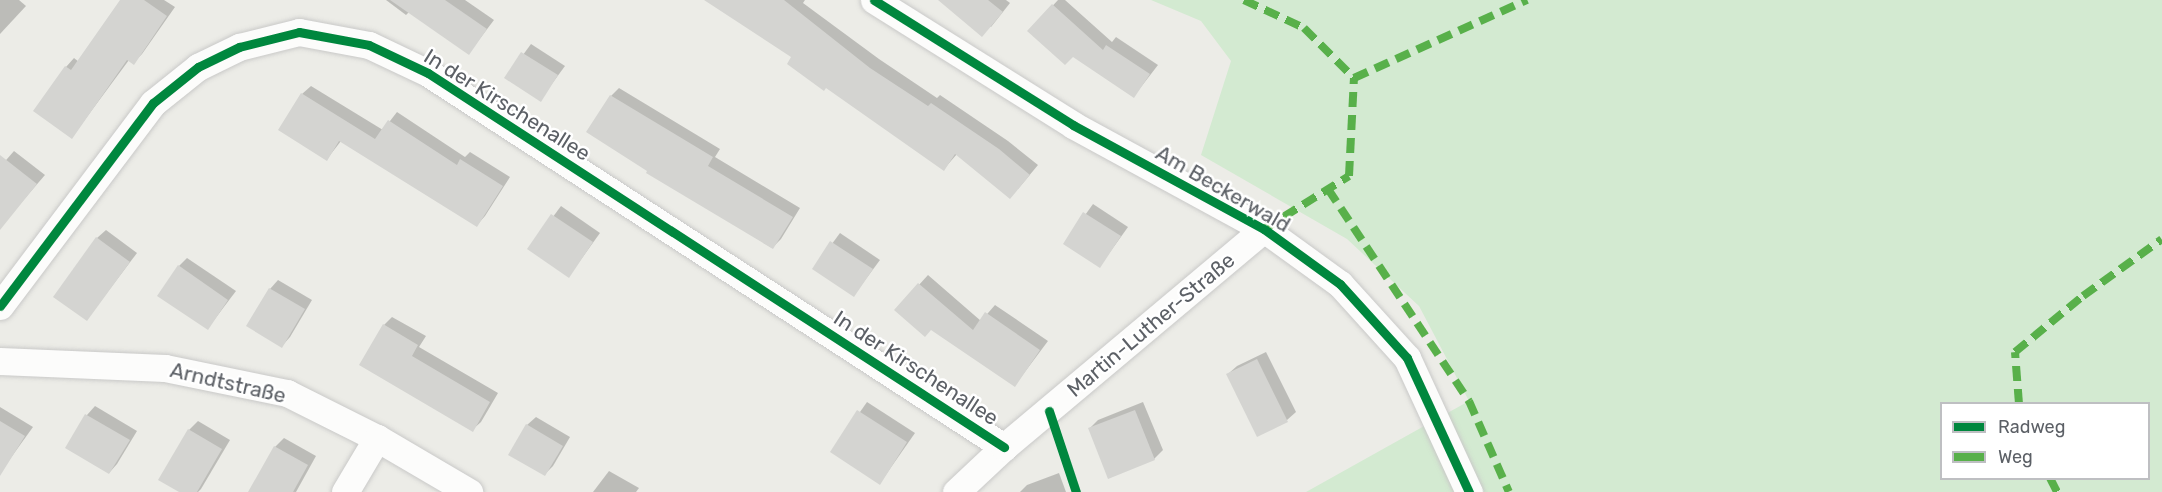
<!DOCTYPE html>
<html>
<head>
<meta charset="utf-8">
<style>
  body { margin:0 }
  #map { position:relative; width:2162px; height:492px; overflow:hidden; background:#ecece7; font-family:Rubik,sans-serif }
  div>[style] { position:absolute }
  .green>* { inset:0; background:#d3ead1 }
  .shadow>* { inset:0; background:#0003 }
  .building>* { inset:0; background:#d4d4d1 }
  .roads { filter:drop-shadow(0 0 2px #c9c9c8) drop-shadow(0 0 2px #c9c9c8) }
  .minor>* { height:27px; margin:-13.5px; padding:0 13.5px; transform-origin:13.5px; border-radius:13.5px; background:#fcfcfb }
  .quiet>* { height:8px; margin-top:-4px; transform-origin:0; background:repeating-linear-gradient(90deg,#58b04a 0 15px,transparent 0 23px) }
  .cycleway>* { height:9px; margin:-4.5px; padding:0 4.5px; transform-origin:4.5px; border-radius:4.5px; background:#00873e }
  span { translate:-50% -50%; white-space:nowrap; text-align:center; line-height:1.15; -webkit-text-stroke:5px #fff; paint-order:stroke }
  .street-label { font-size:21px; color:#5c6066 }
  .legend { position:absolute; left:1940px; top:402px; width:210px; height:78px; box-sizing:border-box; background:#fff; border:2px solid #bebfc2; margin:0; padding:8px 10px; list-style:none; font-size:18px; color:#5c6066 }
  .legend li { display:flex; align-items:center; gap:12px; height:30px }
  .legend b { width:30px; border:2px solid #bebfc2 }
</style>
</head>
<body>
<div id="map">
  <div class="green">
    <i style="clip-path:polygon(evenodd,1151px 0,2162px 0,2162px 492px,1306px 492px,1469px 401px,1419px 306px,1347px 239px,1201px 155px,1231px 61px,1201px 21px,1151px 0,1942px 404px,2148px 404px,2148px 478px,1942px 478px,1942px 404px)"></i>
  </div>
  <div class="shadow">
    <i style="clip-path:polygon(0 0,19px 0,26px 6px,0 34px)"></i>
    <i style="clip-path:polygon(122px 0,164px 0,175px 7px,142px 54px,133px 63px,129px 60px,72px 137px,66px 67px,74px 58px,79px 62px)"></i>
    <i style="clip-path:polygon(386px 0,465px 0,494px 20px,469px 53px,409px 12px,406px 15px)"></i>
    <i style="clip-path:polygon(707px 0,805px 0,803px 3px,879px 59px,937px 98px,940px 95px,1008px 141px,1038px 165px,1018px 189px,957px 154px,944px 169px,793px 57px)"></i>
    <i style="clip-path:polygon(941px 0,1006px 0,1010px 3px,991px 27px)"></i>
    <i style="clip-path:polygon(1058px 0,1065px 0,1112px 42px,1116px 37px,1158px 65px,1134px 96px,1073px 55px,1029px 31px)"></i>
    <i style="clip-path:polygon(531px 44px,565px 66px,540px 100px,506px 78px)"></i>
    <i style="clip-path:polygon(311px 86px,383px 130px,397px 112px,465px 157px,470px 152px,510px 177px,485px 216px,477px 225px,341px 141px,327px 159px,302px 94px)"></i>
    <i style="clip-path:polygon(619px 88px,720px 149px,715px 157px,800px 208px,781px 239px,772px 248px,649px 170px,611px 96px)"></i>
    <i style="clip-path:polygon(14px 151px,45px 175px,7px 219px,0 214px,0 167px)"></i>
    <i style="clip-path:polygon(1093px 204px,1128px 227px,1100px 266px,1065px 243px)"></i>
    <i style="clip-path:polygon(561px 206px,600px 233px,569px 276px,529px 249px)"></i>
    <i style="clip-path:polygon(106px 230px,137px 253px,87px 319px,97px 238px)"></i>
    <i style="clip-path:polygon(840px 233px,880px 260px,854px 295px,814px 268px)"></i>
    <i style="clip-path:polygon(187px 258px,236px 291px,208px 328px,179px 266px)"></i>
    <i style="clip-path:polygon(928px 275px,981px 321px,995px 305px,1048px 341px,1015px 385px,932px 329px,896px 310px)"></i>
    <i style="clip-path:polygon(278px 280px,312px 300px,290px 337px,282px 346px,270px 289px)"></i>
    <i style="clip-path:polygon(392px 317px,426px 336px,419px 347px,498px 393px,481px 422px,472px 430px,384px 325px)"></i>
    <i style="clip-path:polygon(1266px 352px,1296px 412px,1287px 420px,1258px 435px,1228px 374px,1237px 366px)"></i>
    <i style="clip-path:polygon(867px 402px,915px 433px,880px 483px,832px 452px)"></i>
    <i style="clip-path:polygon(1143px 402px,1163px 450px,1154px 459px,1089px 429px,1098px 420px)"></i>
    <i style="clip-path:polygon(95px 406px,137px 431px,117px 464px,109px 473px,67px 448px,87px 415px)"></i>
    <i style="clip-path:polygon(0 407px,33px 427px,2px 470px,0 469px)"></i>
    <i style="clip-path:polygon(536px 417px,570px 437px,553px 466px,544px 475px,527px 425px)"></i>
    <i style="clip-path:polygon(198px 421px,230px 440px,201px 489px,198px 492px,182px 492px,160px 479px,189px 430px)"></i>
    <i style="clip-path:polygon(284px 438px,316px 456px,296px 492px,251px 491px,275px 447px)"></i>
    <i style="clip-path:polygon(609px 471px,639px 488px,636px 492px,593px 492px)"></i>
    <i style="clip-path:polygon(1059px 473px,1066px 492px,1020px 492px,1027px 485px)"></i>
  </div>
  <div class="building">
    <i style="clip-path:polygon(120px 0,144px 0,167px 16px,134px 65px,127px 60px,72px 139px,33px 111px,65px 66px,71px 70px)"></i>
    <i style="clip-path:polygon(390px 0,445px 0,487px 29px,469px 55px)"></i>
    <i style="clip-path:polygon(704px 0,784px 0,870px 68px,928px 106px,931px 103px,999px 149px,1030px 175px,1010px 199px,955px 154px,944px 171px,826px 88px,824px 91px,787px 64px,791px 57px)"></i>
    <i style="clip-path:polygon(938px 0,988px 0,1003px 12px,982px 37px)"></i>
    <i style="clip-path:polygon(1052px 4px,1103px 50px,1106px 45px,1150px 74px,1134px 98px,1073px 57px,1065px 65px,1027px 31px)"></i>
    <i style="clip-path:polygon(521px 52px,558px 75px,541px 102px,504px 78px)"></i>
    <i style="clip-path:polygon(301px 93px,375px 139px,388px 120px,457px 165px,460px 159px,503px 186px,477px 227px,339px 141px,327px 161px,278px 130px)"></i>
    <i style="clip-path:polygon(610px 95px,713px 157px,708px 166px,793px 217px,773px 249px,646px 173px,647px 171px,586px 132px)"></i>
    <i style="clip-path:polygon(0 155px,37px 184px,0 230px)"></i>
    <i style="clip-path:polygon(1083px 212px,1121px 236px,1100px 268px,1063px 244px)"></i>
    <i style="clip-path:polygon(551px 214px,593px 242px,569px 278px,527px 249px)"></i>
    <i style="clip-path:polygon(96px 237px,130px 262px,87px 321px,53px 297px)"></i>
    <i style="clip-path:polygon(830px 241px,873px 269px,854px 297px,812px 269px)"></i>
    <i style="clip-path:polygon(178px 265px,228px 300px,208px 330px,157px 296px)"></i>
    <i style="clip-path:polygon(918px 283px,973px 330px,985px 312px,1040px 350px,1015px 387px,931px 330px,925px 337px,894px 310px)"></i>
    <i style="clip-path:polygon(269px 288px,305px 309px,282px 348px,246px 326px)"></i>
    <i style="clip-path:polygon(383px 324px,418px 345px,412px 356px,490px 402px,473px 432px,359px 365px)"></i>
    <i style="clip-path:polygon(1257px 359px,1288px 422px,1257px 437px,1226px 374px)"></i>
    <i style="clip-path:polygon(857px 410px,907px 442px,880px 485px,830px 452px)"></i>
    <i style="clip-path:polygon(1135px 410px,1155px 460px,1108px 479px,1088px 428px)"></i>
    <i style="clip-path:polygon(85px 414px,130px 440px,109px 474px,65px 448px)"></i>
    <i style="clip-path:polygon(0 421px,25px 436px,0 476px)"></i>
    <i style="clip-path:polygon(526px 424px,563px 446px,545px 476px,508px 455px)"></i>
    <i style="clip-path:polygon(188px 429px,222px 449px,197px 492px,179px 492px,158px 480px)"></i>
    <i style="clip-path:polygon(274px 446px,308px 465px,293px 492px,248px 492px)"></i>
  </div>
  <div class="roads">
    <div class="minor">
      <i style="left:874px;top:0;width:235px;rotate:32.1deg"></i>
      <i style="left:1073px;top:125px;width:217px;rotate:28.6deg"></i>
      <i style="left:1264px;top:229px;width:94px;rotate:35.9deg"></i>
      <i style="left:1340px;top:284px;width:100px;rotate:47.8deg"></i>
      <i style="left:1407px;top:358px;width:148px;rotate:65.2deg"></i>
      <i style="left:0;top:306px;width:254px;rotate:-53deg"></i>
      <i style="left:153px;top:103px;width:58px;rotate:-38.7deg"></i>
      <i style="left:198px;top:67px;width:46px;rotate:-26deg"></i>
      <i style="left:239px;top:47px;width:62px;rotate:-14deg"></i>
      <i style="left:299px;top:32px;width:71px;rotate:10.5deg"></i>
      <i style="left:369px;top:45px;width:65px;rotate:25.4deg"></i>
      <i style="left:428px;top:73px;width:687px;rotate:33deg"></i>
      <i style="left:0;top:361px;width:165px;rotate:2.4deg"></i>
      <i style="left:165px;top:368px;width:125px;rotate:11.6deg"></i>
      <i style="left:287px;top:393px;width:101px;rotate:26.6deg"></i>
      <i style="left:377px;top:438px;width:107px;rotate:30.4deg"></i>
      <i style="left:345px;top:492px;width:63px;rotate:-59.3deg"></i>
      <i style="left:956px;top:492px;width:66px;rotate:-43.2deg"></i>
      <i style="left:1004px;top:447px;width:339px;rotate:-40deg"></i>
    </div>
  </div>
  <div class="quiet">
    <i style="left:1244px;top:0;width:66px;rotate:25deg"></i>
    <i style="left:1304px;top:28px;width:71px;rotate:45deg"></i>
    <i style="left:1328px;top:189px;width:255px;rotate:56.4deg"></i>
    <i style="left:1469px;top:401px;width:99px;rotate:66.3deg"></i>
    <i style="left:1264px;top:229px;width:100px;rotate:-31.9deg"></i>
    <i style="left:1349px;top:176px;width:98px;rotate:-87.1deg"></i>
    <i style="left:1354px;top:78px;width:190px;rotate:-24.3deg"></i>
    <i style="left:2019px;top:404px;width:52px;rotate:-94.4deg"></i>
    <i style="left:2015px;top:352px;width:88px;rotate:-39.5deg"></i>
    <i style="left:2083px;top:296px;width:97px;rotate:-35.8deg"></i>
    <i style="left:2050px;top:478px;width:16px;rotate:63deg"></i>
  </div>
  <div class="cycleway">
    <i style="left:874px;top:0;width:235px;rotate:32.1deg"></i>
    <i style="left:1073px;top:125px;width:217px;rotate:28.6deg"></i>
    <i style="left:1264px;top:229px;width:94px;rotate:35.9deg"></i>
    <i style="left:1340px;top:284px;width:100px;rotate:47.8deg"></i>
    <i style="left:1407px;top:358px;width:148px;rotate:65.2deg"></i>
    <i style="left:0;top:306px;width:254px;rotate:-53deg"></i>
    <i style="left:153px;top:103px;width:58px;rotate:-38.7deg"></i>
    <i style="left:198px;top:67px;width:46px;rotate:-26deg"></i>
    <i style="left:239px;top:47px;width:62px;rotate:-14deg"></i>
    <i style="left:299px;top:32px;width:71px;rotate:10.5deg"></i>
    <i style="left:369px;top:45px;width:65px;rotate:25.4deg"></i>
    <i style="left:428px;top:73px;width:687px;rotate:33deg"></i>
    <i style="left:1049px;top:411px;width:85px;rotate:71.6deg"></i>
  </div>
  <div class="street-label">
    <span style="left:507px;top:105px;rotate:32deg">In der Kirschenallee</span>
    <span style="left:1223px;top:189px;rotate:30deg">Am Beckerwald</span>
    <span style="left:1151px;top:325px;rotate:-40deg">Martin-Luther-Straße</span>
    <span style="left:916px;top:368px;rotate:33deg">In der Kirschenallee</span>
    <span style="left:228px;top:383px;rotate:13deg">Arndtstraße</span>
  </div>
  <ul class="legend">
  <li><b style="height:8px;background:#00873e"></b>Radweg</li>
  <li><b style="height:8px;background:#58b04a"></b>Weg</li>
  </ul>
</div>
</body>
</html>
